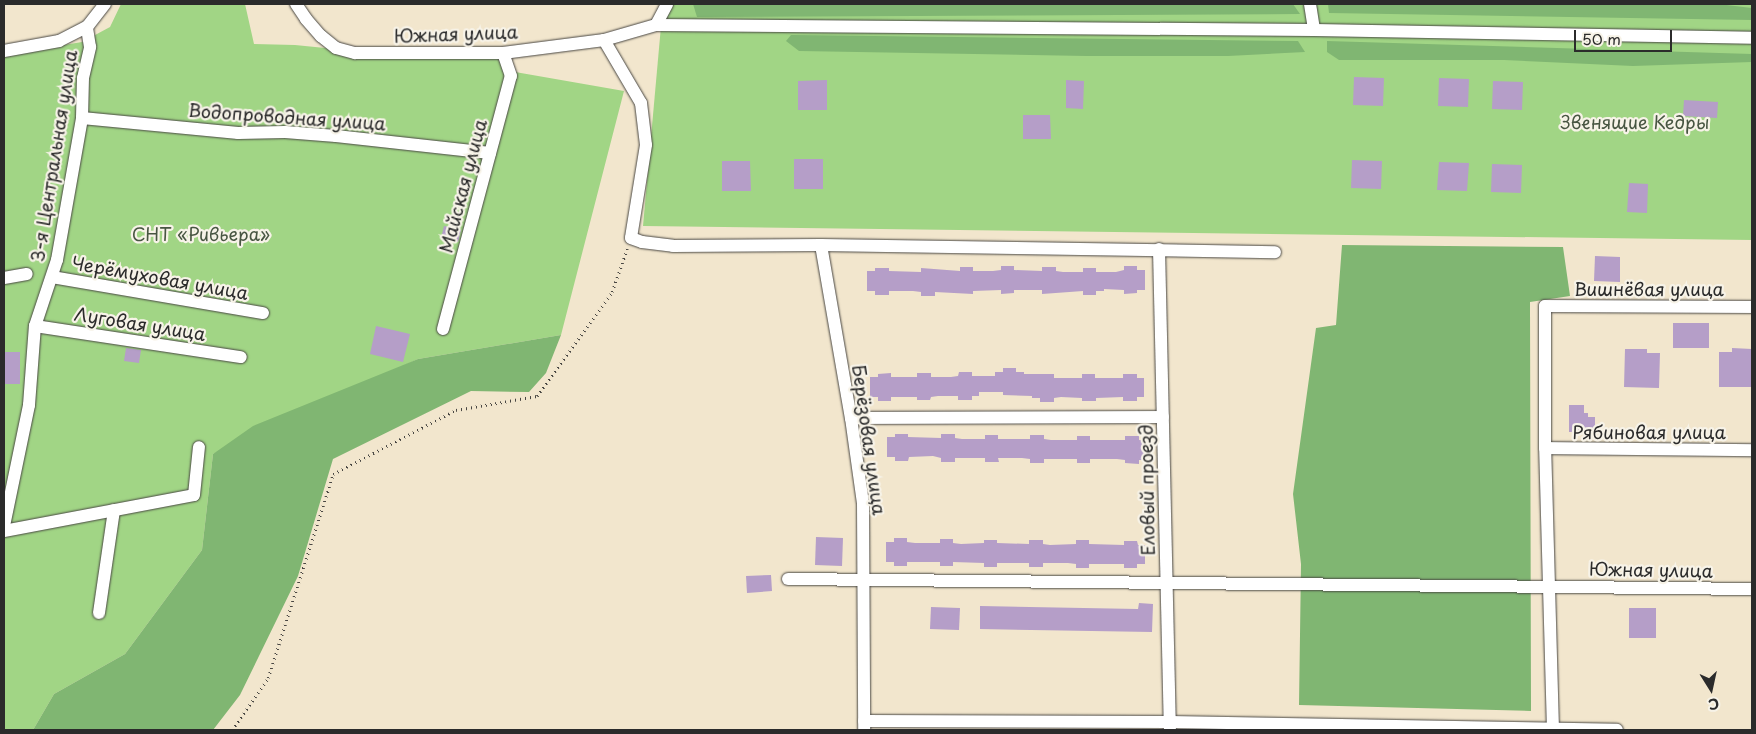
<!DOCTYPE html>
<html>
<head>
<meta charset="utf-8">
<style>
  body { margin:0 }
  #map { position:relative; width:1756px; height:734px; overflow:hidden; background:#f2e6cd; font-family:"Playpen Sans",sans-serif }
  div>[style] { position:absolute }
  .green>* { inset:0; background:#a1d585 }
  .forest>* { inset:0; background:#80b672 }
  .building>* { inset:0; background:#b59ec8 }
  .path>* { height:2.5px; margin-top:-1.25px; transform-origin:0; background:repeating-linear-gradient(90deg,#494743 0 1px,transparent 0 5px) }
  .roads { filter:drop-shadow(0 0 1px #494743) drop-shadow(0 0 1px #494743) }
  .minor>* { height:12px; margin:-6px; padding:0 6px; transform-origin:6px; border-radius:6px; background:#fff }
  span { translate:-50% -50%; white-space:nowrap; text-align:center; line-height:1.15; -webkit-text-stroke:4.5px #f7f3e8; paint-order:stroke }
  .street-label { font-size:18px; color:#2b2b2b }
  .park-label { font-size:18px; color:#485642 }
  .frame { position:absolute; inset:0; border:5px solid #2b2b2b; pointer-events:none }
  .north { position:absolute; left:1686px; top:664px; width:50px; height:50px; -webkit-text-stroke:4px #f7f3e8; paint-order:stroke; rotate:170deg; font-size:14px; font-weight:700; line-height:20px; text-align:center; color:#2b2b2b }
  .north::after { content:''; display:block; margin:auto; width:18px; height:22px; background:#2b2b2b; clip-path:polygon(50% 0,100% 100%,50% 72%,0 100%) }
  .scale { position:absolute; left:1574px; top:30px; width:98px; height:22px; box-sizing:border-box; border:2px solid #2b2b2b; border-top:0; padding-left:6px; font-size:15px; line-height:18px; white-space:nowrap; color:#2b2b2b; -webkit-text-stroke:4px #f7f3e8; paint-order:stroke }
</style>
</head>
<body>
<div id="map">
  <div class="green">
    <i style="clip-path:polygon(121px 4px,245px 4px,254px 44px,295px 45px,405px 56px,499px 57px,504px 70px,624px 91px,561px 335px,418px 359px,213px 454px,202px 550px,125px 654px,54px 694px,33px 730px,4px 730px,4px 55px,82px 42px,110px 27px)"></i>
    <i style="clip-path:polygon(663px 4px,1752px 4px,1752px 240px,643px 226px)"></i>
  </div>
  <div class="forest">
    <i style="clip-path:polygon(693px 4px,1293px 4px,1300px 14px,697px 17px)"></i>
    <i style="clip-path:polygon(1328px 4px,1718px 4px,1752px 8px,1752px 20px,1329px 13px)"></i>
    <i style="clip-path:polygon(791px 35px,1298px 41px,1305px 52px,1228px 56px,1087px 56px,799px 51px,786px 41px)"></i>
    <i style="clip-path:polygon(1327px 41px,1752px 54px,1752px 62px,1633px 66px,1504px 60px,1339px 60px,1327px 52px)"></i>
    <i style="clip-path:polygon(1342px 245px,1563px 247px,1570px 296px,1530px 302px,1531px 711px,1299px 705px,1301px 564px,1293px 494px,1316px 328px,1336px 325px)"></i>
    <i style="clip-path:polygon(561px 335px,546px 373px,529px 392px,471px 391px,333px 459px,298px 576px,240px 695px,213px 730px,33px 730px,54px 694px,125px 654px,202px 550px,213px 454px,253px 426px,418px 359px)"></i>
  </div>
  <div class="building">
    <i style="clip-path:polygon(1354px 77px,1384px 78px,1383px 106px,1353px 105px)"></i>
    <i style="clip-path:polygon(1439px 78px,1469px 79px,1468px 107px,1438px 106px)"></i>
    <i style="clip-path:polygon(827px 80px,827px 110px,798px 110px,798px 81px)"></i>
    <i style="clip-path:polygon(1066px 80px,1084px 81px,1083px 109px,1066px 108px)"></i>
    <i style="clip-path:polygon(1493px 81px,1523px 82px,1522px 110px,1492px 109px)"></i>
    <i style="clip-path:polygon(1684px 100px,1718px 102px,1717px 118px,1683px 116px)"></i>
    <i style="clip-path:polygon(1023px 115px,1050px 115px,1051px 139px,1023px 139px)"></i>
    <i style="clip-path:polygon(794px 159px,823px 159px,823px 189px,794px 189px)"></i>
    <i style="clip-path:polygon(1352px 160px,1382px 161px,1381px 189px,1351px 188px)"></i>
    <i style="clip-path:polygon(722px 161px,750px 161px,751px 191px,722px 191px)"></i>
    <i style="clip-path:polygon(1439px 162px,1469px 163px,1467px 191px,1437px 190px)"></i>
    <i style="clip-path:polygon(1492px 164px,1522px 165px,1521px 193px,1491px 192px)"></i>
    <i style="clip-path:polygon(1629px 183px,1648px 184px,1647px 213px,1627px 212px)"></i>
    <i style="clip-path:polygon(444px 226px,461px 230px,458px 242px,441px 238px)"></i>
    <i style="clip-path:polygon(1595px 256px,1620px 257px,1620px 282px,1594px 281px)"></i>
    <i style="clip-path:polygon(1001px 266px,1014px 266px,1014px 270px,1042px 271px,1042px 267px,1056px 267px,1056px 271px,1063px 272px,1083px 272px,1083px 268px,1096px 268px,1096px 272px,1116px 272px,1124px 270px,1124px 266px,1137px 266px,1137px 270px,1145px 270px,1145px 290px,1137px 290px,1137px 293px,1124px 294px,1124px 290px,1104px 289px,1104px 291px,1096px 291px,1096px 295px,1083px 295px,1083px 291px,1042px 294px,1042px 290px,1014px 290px,1014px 293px,1001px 294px,1001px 290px,973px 291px,973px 294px,935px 292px,935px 296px,921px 296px,921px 292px,913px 291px,889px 291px,889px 295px,875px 295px,875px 291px,867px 291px,867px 271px,875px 271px,875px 268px,889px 268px,889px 271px,921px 272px,921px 268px,960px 271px,960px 267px,973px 267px,973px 271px,993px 271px,1001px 270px)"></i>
    <i style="clip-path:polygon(1673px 323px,1709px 323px,1709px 348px,1673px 348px)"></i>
    <i style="clip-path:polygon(376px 326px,410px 334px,403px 362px,370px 354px)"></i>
    <i style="clip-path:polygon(126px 348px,141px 350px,139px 363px,124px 361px)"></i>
    <i style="clip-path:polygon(1732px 348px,1752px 349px,1752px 387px,1719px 387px,1719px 352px,1732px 352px)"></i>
    <i style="clip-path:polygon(1625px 349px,1647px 349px,1647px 353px,1660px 353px,1659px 388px,1624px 387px)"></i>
    <i style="clip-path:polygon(4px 352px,20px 352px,20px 384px,4px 384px)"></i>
    <i style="clip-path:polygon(1003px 368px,1016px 368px,1016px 372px,1024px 372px,1024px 374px,1054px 374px,1054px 378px,1082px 378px,1082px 374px,1095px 374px,1095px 378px,1123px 378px,1123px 374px,1137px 374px,1137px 378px,1144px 378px,1144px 397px,1137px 397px,1137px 401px,1123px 401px,1123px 397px,1096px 398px,1096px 401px,1082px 401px,1082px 398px,1061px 397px,1054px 398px,1054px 402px,1040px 402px,1040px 398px,1032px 398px,1032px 396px,1003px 395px,1003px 392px,979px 392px,979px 396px,972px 396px,972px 400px,958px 400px,958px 396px,938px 396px,931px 397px,930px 400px,917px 400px,917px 397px,891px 397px,891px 401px,878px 401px,878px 397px,870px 397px,870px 377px,878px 377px,878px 374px,891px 373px,891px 377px,917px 377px,917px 373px,931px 373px,931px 377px,951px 377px,958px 376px,959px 372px,972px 372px,972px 376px,995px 376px,995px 372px,1003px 372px)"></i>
    <i style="clip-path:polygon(1569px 405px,1584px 405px,1584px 413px,1588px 413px,1588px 417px,1595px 417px,1595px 432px,1569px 432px)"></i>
    <i style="clip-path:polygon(895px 434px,908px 434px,908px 437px,941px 438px,941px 434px,955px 434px,955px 438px,962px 439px,985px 439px,985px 435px,998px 435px,998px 439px,1030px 439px,1030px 435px,1044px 435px,1044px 439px,1051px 440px,1077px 440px,1077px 436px,1090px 436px,1090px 440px,1125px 440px,1125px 436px,1139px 436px,1139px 440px,1146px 440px,1146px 460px,1139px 460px,1139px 464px,1125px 463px,1125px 460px,1117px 459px,1090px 459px,1090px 463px,1077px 463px,1077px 459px,1044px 459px,1044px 463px,1030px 463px,1030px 459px,1022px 458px,998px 458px,999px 462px,985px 462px,985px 458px,955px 458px,955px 462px,941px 462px,941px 458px,933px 456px,909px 457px,908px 461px,895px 461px,895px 457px,887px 457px,887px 437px,895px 437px)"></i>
    <i style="clip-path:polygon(816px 537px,843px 538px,842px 566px,815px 565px)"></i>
    <i style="clip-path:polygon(894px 538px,907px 538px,907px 542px,915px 543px,940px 543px,940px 539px,953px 539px,953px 543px,961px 544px,984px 543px,984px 540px,997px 540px,997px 543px,1029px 544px,1029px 540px,1043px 540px,1043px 544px,1050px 545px,1076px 544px,1076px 540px,1089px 540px,1089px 544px,1124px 545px,1124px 541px,1137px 541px,1138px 545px,1145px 545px,1145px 564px,1137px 564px,1137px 568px,1124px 568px,1124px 564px,1089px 564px,1089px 568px,1076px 568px,1076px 564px,1068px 563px,1043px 563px,1043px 567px,1029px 567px,1029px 563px,997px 563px,997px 567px,984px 567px,984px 563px,953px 562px,953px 566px,940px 566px,940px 562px,907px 562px,907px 566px,894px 566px,894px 562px,886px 562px,886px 542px,894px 542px)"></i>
    <i style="clip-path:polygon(771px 575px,772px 591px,747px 593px,746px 576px)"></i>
    <i style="clip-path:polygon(1139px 603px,1153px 604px,1152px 632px,980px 629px,980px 606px,1138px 609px)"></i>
    <i style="clip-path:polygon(931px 607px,960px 608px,959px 630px,930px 629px)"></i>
    <i style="clip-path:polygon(1629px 608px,1656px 608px,1656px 638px,1629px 638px)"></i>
  </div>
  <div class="path">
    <i style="left:232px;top:730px;width:63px;rotate:-55.3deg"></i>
    <i style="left:268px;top:678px;width:214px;rotate:-72.3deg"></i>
    <i style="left:333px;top:474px;width:139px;rotate:-27.5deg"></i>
    <i style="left:456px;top:410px;width:82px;rotate:-9.8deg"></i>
    <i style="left:537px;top:396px;width:128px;rotate:-54.2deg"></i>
    <i style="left:612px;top:292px;width:46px;rotate:-70.8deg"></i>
  </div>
  <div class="roads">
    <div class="minor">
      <i style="left:296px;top:4px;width:18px;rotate:56deg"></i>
      <i style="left:306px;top:19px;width:23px;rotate:49deg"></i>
      <i style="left:321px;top:36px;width:19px;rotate:39deg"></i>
      <i style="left:336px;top:48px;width:20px;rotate:15deg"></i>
      <i style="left:355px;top:53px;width:148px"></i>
      <i style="left:503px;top:53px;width:102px;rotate:-7.3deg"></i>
      <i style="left:604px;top:40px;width:54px;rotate:-16.1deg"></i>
      <i style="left:656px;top:25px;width:658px;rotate:0.44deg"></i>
      <i style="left:1314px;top:30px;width:438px;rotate:1deg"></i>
      <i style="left:1310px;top:4px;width:26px;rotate:81deg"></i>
      <i style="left:656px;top:25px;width:24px;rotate:-62deg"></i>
      <i style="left:604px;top:40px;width:73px;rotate:59.6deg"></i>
      <i style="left:641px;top:103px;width:42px;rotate:83.2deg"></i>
      <i style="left:646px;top:145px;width:94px;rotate:99.2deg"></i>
      <i style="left:631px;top:238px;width:12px;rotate:20deg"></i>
      <i style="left:642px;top:242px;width:31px;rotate:7deg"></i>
      <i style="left:673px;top:246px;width:148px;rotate:-0.4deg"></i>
      <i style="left:821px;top:245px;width:454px;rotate:0.9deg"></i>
      <i style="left:4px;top:51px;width:56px;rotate:-10.3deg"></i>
      <i style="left:59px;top:41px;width:31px;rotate:-27deg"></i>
      <i style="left:87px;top:27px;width:29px;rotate:-52deg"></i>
      <i style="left:82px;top:118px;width:157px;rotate:5.5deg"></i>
      <i style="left:238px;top:133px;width:47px;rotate:-1.2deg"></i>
      <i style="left:285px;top:132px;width:51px;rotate:4.5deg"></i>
      <i style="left:336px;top:136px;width:155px;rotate:6.3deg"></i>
      <i style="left:821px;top:245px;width:176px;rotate:80.2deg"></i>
      <i style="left:851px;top:418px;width:86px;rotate:82deg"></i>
      <i style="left:863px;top:503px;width:227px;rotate:89.7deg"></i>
      <i style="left:1159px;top:249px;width:481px;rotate:88.7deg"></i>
      <i style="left:52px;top:277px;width:214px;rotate:9.7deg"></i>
      <i style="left:4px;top:278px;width:23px;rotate:-10deg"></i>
      <i style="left:35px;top:326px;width:208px;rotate:8.6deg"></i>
      <i style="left:443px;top:329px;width:262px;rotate:-75deg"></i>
      <i style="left:511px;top:76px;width:24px;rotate:-109deg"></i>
      <i style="left:851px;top:418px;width:312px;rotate:-0.2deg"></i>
      <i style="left:1545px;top:448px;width:207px;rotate:0.6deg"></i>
      <i style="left:4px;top:526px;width:124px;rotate:-78.3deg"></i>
      <i style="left:29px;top:405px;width:79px;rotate:-85.7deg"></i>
      <i style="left:35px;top:326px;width:70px;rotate:-71.6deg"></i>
      <i style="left:57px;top:260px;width:144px;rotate:-80deg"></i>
      <i style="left:82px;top:118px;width:40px;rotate:-88.6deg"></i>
      <i style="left:83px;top:78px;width:32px;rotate:-77deg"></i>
      <i style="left:90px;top:47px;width:20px;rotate:-99deg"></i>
      <i style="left:4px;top:531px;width:193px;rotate:-10.7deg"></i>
      <i style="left:194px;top:495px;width:48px;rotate:-84.1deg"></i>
      <i style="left:788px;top:579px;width:964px;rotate:0.59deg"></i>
      <i style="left:99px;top:613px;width:104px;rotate:-81.7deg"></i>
      <i style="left:864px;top:721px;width:306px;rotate:0.2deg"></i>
      <i style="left:1170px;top:722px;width:447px;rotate:1deg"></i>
      <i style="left:1553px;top:730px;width:282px;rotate:-91.6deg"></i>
      <i style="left:1545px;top:448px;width:142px;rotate:-90deg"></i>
      <i style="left:1545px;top:306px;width:207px;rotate:0.3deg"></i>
    </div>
  </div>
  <div class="street-label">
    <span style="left:456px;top:34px;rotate:-2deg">Южная улица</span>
    <span style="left:287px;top:117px;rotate:4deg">Водопроводная улица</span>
    <span style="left:54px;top:156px;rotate:-81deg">3-я Центральная улица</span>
    <span style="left:463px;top:186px;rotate:-75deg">Майская улица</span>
    <span style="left:160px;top:278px;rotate:10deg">Черёмуховая улица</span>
    <span style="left:1649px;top:289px">Вишнёвая улица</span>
    <span style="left:140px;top:324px;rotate:9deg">Луговая улица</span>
    <span style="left:1649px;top:432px">Рябиновая улица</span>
    <span style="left:869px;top:440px;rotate:82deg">Берёзовая улица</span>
    <span style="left:1147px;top:490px;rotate:-91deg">Еловый проезд</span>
    <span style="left:1651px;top:570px;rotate:1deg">Южная улица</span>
  </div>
  <div class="park-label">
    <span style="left:1635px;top:122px">Звенящие Кедры</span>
    <span style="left:201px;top:234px">СНТ «Ривьера»</span>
  </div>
  <div class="frame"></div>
  <div class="north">С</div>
  <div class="scale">50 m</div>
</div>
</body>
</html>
